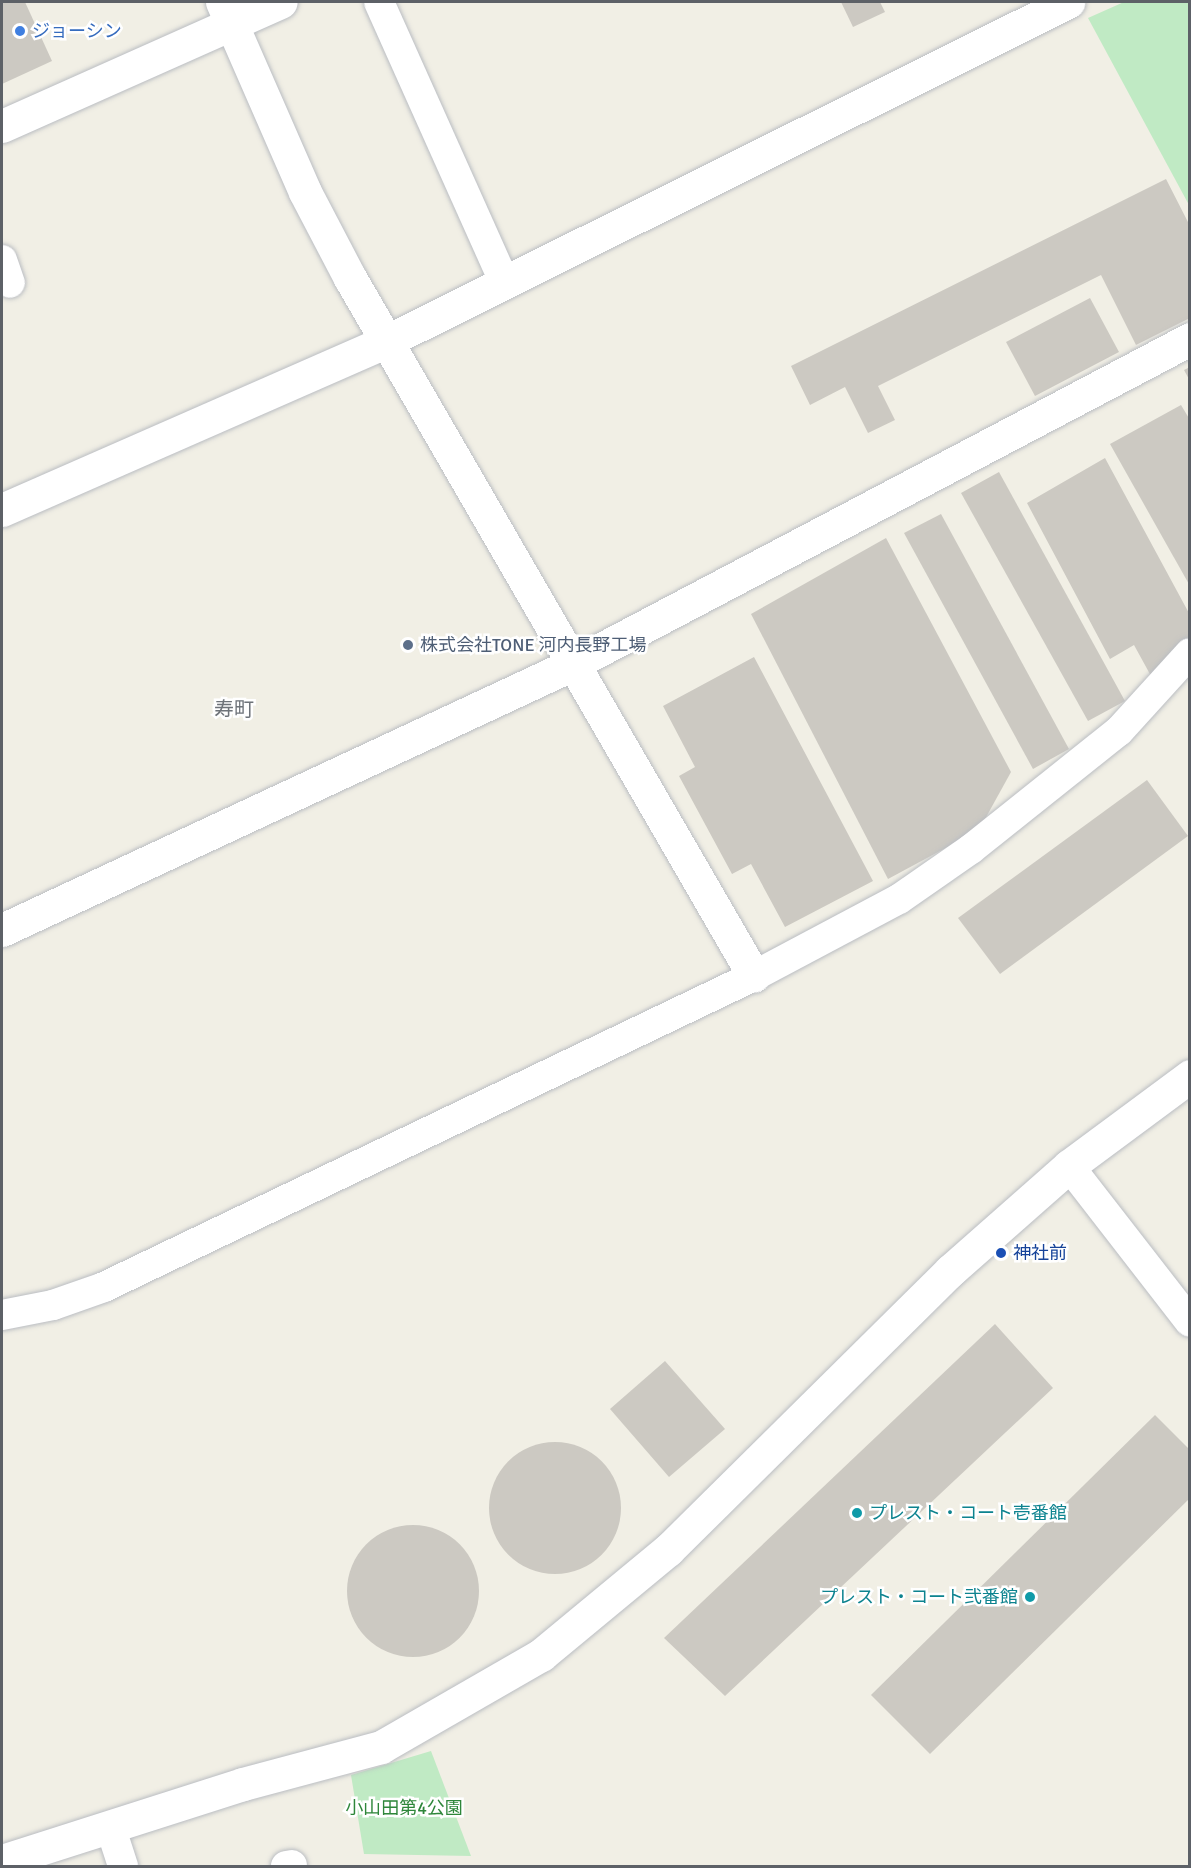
<!DOCTYPE html>
<html>
<head>
<meta charset="utf-8">
<style>
  body { margin:0 }
  #map { position:relative; width:1191px; height:1868px; overflow:hidden; background:#f1efe5; font-family:Signika,"Noto Sans JP",sans-serif }
  div>[style] { position:absolute }
  .green>* { inset:0; background:#c0eac4 }
  .building>* { inset:0; background:#ccc9c2 }
  .round { border-radius:50% }
  .roads { filter:drop-shadow(0 0 2px #babdc2) drop-shadow(0 0 2px #babdc2) }
  .street>* { height:30px; margin:-15px; padding:0 15px; transform-origin:15px; border-radius:15px; background:#fff }
  .secondary>* { height:33px; margin:-16.5px; padding:0 16.5px; transform-origin:16.5px; border-radius:16.5px; background:#fff }
  .dots>* { width:16px; height:16px; translate:-50% -50%; box-sizing:border-box; border:3px solid #fff; border-radius:50% }
  span { translate:-50% -50%; white-space:nowrap; text-align:center; line-height:1.15; -webkit-text-stroke:5px #fff; paint-order:stroke }
  .shop-label { font-size:18px; color:#366cbe }
  .left { translate:0 -50%; text-align:left }
  .service-label { font-size:18px; color:#4e5e75 }
  .transit-label { font-size:18px; color:#164399 }
  .culture-label { font-size:18px; color:#0d838f }
  .right { translate:-100% -50%; text-align:right }
  .park-label { font-size:18px; color:#2e863a }
  .neighbourhood-label { font-size:20px; color:#6e7379 }
  .frame { position:absolute; inset:0; border:3px solid #5d6167; pointer-events:none }
</style>
</head>
<body>
<div id="map">
  <div class="green">
    <i style="clip-path:polygon(1124px 2px,1189px 2px,1189px 205px,1088px 18px)"></i>
    <i style="clip-path:polygon(431px 1751px,471px 1856px,364px 1854px,351px 1775px)"></i>
  </div>
  <div class="building">
    <i style="clip-path:polygon(2px 2px,25px 2px,52px 61px,2px 84px)"></i>
    <i style="clip-path:polygon(841px 2px,880px 2px,885px 12px,853px 27px)"></i>
    <i style="clip-path:polygon(1166px 179px,1190px 226px,1190px 318px,1136px 345px,1101px 275px,878px 386px,895px 420px,868px 433px,845px 387px,810px 405px,791px 366px)"></i>
    <i style="clip-path:polygon(1090px 298px,1119px 352px,1035px 396px,1006px 342px)"></i>
    <i style="clip-path:polygon(1190px 367px,1190px 381px,1184px 370px)"></i>
    <i style="clip-path:polygon(1181px 405px,1190px 420px,1190px 586px,1110px 444px)"></i>
    <i style="clip-path:polygon(1105px 458px,1190px 615px,1190px 638px,1151px 676px,1134px 645px,1110px 659px,1027px 503px)"></i>
    <i style="clip-path:polygon(999px 472px,1125px 701px,1088px 721px,961px 493px)"></i>
    <i style="clip-path:polygon(941px 514px,1069px 749px,1033px 769px,904px 533px)"></i>
    <i style="clip-path:polygon(886px 538px,1011px 772px,979px 830px,888px 879px,751px 614px)"></i>
    <i style="clip-path:polygon(754px 657px,873px 881px,785px 927px,751px 864px,732px 874px,679px 776px,695px 767px,663px 706px)"></i>
    <i style="clip-path:polygon(1147px 780px,1188px 836px,1000px 974px,958px 918px)"></i>
    <i style="clip-path:polygon(995px 1324px,1053px 1388px,725px 1696px,664px 1638px)"></i>
    <i style="clip-path:polygon(665px 1361px,725px 1429px,669px 1477px,610px 1409px)"></i>
    <i style="clip-path:polygon(1155px 1415px,1190px 1450px,1190px 1498px,930px 1754px,871px 1695px)"></i>
    <i class="round" style="left:489px;top:1442px;width:132px;height:132px"></i>
    <i class="round" style="left:347px;top:1525px;width:132px;height:132px"></i>
  </div>
  <div class="roads">
    <div class="street">
      <i style="left:379px;top:2px;width:307px;rotate:65.9deg"></i>
      <i style="left:2px;top:260px;width:24px;rotate:71deg"></i>
      <i style="left:1069px;top:1166px;width:197px;rotate:52.2deg"></i>
      <i style="left:2px;top:1315px;width:52px;rotate:-11.1deg"></i>
      <i style="left:53px;top:1305px;width:54px;rotate:-19.4deg"></i>
      <i style="left:104px;top:1287px;width:721px;rotate:-25.57deg"></i>
      <i style="left:754px;top:976px;width:164px;rotate:-28deg"></i>
      <i style="left:899px;top:899px;width:88px;rotate:-34.8deg"></i>
      <i style="left:971px;top:849px;width:189px;rotate:-38.6deg"></i>
      <i style="left:1119px;top:731px;width:105px;rotate:-47.7deg"></i>
      <i style="left:111px;top:1829px;width:39px;rotate:72deg"></i>
      <i style="left:286px;top:1866px;width:6px;rotate:-9deg"></i>
    </div>
    <div class="secondary">
      <i style="left:222px;top:2px;width:207px;rotate:66.4deg"></i>
      <i style="left:305px;top:192px;width:97px;rotate:62.4deg"></i>
      <i style="left:350px;top:278px;width:806px;rotate:59.94deg"></i>
      <i style="left:2px;top:126px;width:305px;rotate:-24deg"></i>
      <i style="left:2px;top:510px;width:420px;rotate:-23.7deg"></i>
      <i style="left:387px;top:341px;width:761px;rotate:-26.46deg"></i>
      <i style="left:2px;top:930px;width:628px;rotate:-24.97deg"></i>
      <i style="left:571px;top:665px;width:700px;rotate:-27.77deg"></i>
      <i style="left:2px;top:1861px;width:253px;rotate:-17.7deg"></i>
      <i style="left:243px;top:1784px;width:143px;rotate:-15deg"></i>
      <i style="left:381px;top:1747px;width:185px;rotate:-29.9deg"></i>
      <i style="left:541px;top:1655px;width:165px;rotate:-39.6deg"></i>
      <i style="left:668px;top:1550px;width:397px;rotate:-44.7deg"></i>
      <i style="left:950px;top:1271px;width:159px;rotate:-41.4deg"></i>
      <i style="left:1069px;top:1166px;width:151px;rotate:-36.6deg"></i>
    </div>
  </div>
  <div class="dots">
    <i style="left:20px;top:31px;background:#3f7fe0"></i>
    <i style="left:408px;top:645px;background:#5c6f8a"></i>
    <i style="left:1001px;top:1253px;background:#1a4fb4"></i>
    <i style="left:857px;top:1513px;background:#0f9aa8"></i>
    <i style="left:1030px;top:1597px;background:#0f9aa8"></i>
  </div>
  <div class="shop-label">
    <span class="left" style="left:32px;top:31px">ジョーシン</span>
  </div>
  <div class="service-label">
    <span class="left" style="left:420px;top:645px">株式会社TONE 河内長野工場</span>
  </div>
  <div class="transit-label">
    <span class="left" style="left:1013px;top:1253px">神社前</span>
  </div>
  <div class="culture-label">
    <span class="left" style="left:869px;top:1513px">プレスト・コート壱番館</span>
    <span class="right" style="left:1018px;top:1597px">プレスト・コート弐番館</span>
  </div>
  <div class="park-label">
    <span style="left:404px;top:1808px">小山田第4公園</span>
  </div>
  <div class="neighbourhood-label">
    <span style="left:234px;top:709px">寿町</span>
  </div>
  <div class="frame"></div>
</div>
</body>
</html>
